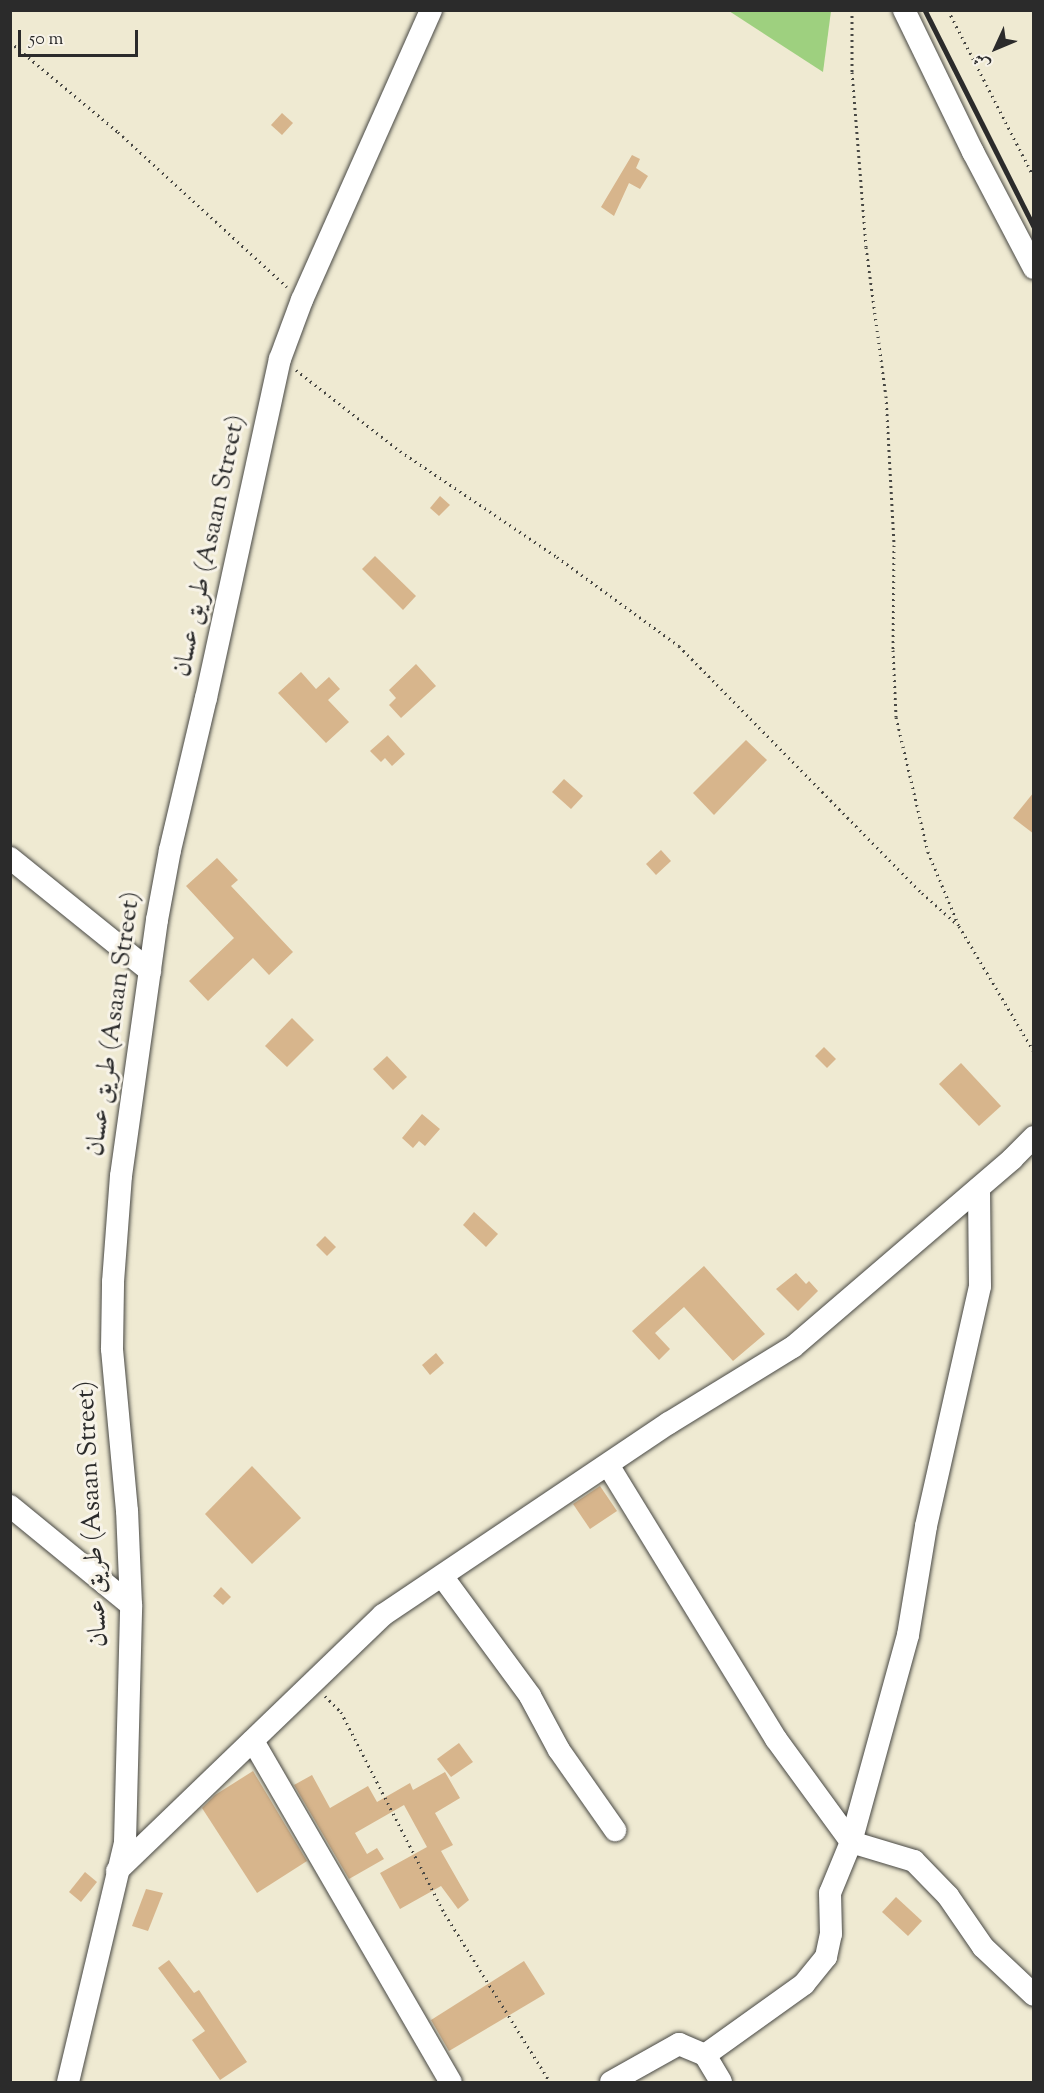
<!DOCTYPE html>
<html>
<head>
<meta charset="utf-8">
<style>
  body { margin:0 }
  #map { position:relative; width:1044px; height:2093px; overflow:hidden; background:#efead2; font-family:"Sorts Mill Goudy",Amiri,serif }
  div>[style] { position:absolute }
  .green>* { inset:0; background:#9ed07f }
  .building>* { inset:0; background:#d7b58c }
  .path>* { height:3px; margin-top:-1.5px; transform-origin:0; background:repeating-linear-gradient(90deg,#484844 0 1.5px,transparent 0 6px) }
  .roads { filter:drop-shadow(0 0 2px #484844) drop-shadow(0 0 2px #484844) }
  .minor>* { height:22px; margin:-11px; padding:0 11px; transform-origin:11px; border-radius:11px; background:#fff }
  .rail>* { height:4.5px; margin:-2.25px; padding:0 2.25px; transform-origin:2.25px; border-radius:2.25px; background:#2b2b2b }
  span { translate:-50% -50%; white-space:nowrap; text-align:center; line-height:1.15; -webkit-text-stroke:6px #f7f3e8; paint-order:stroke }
  .street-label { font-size:26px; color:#2b2b2b }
  .frame { position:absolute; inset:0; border:12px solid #2b2b2b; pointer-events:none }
  .north { position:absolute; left:966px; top:18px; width:60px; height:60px; -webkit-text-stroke:4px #f7f3e8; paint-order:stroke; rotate:226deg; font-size:16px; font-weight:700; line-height:24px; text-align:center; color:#2b2b2b }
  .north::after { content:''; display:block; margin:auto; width:21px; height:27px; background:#2b2b2b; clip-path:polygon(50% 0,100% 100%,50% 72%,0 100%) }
  .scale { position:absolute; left:18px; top:30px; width:120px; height:27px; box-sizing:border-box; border:3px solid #2b2b2b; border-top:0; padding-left:8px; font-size:18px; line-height:21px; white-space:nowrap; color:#2b2b2b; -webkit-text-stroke:4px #f7f3e8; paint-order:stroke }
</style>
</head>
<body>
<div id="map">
  <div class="green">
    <i style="clip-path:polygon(729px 11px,831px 11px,823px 72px)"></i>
  </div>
  <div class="building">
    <i style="clip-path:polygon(282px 113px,293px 123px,282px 135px,271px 125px)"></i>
    <i style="clip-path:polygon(632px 155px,640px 159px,636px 168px,648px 176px,640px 189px,629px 183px,614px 216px,601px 207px)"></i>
    <i style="clip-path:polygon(440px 496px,450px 505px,439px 516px,430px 508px)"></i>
    <i style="clip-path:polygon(375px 556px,416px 596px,403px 610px,362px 569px)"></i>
    <i style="clip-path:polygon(416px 664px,436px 686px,401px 718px,389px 705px,396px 698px,389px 690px)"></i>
    <i style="clip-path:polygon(301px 672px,316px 689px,329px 677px,340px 689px,328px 700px,349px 722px,326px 743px,278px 693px)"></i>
    <i style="clip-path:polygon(388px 735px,405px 754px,392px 766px,385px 758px,381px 762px,370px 751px)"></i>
    <i style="clip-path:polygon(746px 740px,767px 760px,714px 815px,693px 793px)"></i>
    <i style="clip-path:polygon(564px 779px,583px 796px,571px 809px,552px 792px)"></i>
    <i style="clip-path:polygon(1034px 792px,1034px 834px,1013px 818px)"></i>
    <i style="clip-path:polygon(661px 850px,671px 861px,656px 875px,646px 864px)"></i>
    <i style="clip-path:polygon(217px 858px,238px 880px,231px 886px,293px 952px,269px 975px,253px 958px,208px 1001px,189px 981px,234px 938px,186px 886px)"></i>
    <i style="clip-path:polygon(292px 1018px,314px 1040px,287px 1067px,265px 1046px)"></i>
    <i style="clip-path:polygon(824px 1047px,836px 1059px,827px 1068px,815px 1056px)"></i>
    <i style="clip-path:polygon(387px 1056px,407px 1077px,393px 1090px,373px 1069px)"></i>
    <i style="clip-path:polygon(961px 1063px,1001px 1106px,979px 1126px,939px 1084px)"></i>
    <i style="clip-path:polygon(422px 1114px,440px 1129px,425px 1146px,419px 1141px,413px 1148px,402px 1138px)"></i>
    <i style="clip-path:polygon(474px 1212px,498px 1234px,486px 1247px,463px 1225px)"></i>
    <i style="clip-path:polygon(325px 1236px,336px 1247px,327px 1256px,316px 1245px)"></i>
    <i style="clip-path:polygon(704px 1266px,765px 1334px,733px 1361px,684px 1307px,655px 1333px,670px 1349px,659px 1360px,632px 1331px)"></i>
    <i style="clip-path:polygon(796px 1273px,806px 1284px,809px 1281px,818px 1291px,798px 1311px,776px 1289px)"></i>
    <i style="clip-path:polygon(436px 1353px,444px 1363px,430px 1375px,422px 1365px)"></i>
    <i style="clip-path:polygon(252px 1466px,301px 1518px,252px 1564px,205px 1514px)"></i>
    <i style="clip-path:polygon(600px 1486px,617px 1511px,590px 1529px,573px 1504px)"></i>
    <i style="clip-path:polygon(221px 1587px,231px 1597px,223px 1605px,213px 1596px)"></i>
    <i style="clip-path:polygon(459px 1743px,473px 1762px,451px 1777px,437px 1759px)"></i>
    <i style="clip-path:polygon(253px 1771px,307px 1861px,257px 1893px,202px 1808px,215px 1795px)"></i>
    <i style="clip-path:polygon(445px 1772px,460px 1798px,435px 1813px,453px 1845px,441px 1851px,469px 1900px,458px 1909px,441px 1886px,400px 1909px,380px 1873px,427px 1847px,404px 1805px,355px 1833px,367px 1854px,377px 1848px,384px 1859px,349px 1879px,294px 1785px,312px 1775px,330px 1808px,368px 1786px,377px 1802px,410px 1783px,413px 1790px)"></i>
    <i style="clip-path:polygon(85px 1872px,97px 1882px,81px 1902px,69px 1892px)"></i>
    <i style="clip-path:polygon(146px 1889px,163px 1893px,148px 1931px,132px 1926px)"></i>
    <i style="clip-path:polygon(896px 1897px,922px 1921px,908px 1936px,882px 1912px)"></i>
    <i style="clip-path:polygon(169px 1960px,194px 1993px,199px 1990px,247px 2062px,220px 2080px,192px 2040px,205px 2031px,158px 1968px)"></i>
    <i style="clip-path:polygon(524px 1961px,545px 1994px,449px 2051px,431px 2020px)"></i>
  </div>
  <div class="path">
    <i style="left:852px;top:10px;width:62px;rotate:90deg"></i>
    <i style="left:852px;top:72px;width:176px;rotate:85.4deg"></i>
    <i style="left:866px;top:247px;width:150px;rotate:82.4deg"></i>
    <i style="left:886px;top:396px;width:149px;rotate:86.9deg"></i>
    <i style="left:894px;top:545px;width:105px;rotate:90.5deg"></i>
    <i style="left:893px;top:650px;width:67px;rotate:87.4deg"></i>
    <i style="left:896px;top:717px;width:139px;rotate:76.7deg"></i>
    <i style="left:928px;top:852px;width:80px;rotate:67.3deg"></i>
    <i style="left:959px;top:926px;width:147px;rotate:59.2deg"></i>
    <i style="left:948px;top:10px;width:188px;rotate:62.8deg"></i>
    <i style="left:10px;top:42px;width:141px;rotate:39.8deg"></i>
    <i style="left:118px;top:132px;width:229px;rotate:42.5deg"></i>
    <i style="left:296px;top:370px;width:132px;rotate:37.9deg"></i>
    <i style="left:400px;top:451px;width:189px;rotate:34deg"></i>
    <i style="left:557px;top:557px;width:151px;rotate:36.1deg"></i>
    <i style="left:679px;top:646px;width:346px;rotate:45.5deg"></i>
    <i style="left:922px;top:893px;width:48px;rotate:41.6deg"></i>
    <i style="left:325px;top:1696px;width:23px;rotate:45deg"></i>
    <i style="left:341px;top:1712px;width:227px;rotate:62.8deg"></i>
    <i style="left:445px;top:1914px;width:198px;rotate:58deg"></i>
  </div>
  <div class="roads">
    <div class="minor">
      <i style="left:904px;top:10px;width:158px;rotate:64.1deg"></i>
      <i style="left:973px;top:152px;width:131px;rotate:62.3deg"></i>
      <i style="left:10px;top:858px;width:180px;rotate:38.9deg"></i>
      <i style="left:608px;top:1465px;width:321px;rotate:58.5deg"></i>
      <i style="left:776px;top:1739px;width:127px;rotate:53.9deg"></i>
      <i style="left:851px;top:1842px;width:66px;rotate:16.8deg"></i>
      <i style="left:914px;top:1861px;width:49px;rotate:45.8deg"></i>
      <i style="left:948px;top:1896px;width:62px;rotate:55.5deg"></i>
      <i style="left:983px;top:1947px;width:70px;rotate:43.3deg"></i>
      <i style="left:10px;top:1506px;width:156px;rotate:39.3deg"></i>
      <i style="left:442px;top:1576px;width:149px;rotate:53.7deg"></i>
      <i style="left:530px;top:1696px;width:61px;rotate:61.8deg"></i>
      <i style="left:559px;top:1750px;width:98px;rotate:55deg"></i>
      <i style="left:253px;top:1741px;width:394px;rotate:59.9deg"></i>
      <i style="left:117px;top:1871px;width:369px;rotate:-43.9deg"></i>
      <i style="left:383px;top:1615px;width:344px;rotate:-33.9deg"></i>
      <i style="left:669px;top:1423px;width:145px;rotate:-31.5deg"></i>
      <i style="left:793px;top:1347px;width:289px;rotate:-40.6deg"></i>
      <i style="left:1012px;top:1159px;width:31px;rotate:-45deg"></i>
      <i style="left:705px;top:2055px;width:31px;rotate:59deg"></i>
      <i style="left:68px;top:2082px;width:247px;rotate:-76.6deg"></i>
      <i style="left:125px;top:1842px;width:237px;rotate:-88.5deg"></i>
      <i style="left:131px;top:1605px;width:94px;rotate:-92.4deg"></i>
      <i style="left:127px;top:1511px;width:163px;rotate:-95.3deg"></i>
      <i style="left:112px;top:1349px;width:67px;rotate:-89.1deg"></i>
      <i style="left:113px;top:1282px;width:106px;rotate:-85.7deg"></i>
      <i style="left:121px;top:1176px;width:259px;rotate:-82deg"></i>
      <i style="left:157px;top:920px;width:71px;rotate:-79.5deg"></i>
      <i style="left:170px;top:850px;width:156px;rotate:-76.7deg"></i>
      <i style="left:206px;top:698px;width:347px;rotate:-77.7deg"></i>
      <i style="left:280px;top:359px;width:63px;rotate:-69.6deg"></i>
      <i style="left:302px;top:300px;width:317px;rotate:-66deg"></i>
      <i style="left:611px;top:2082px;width:78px;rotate:-29.2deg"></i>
      <i style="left:679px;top:2044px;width:28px;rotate:23deg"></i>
      <i style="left:705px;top:2055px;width:122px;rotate:-35.6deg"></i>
      <i style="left:804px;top:1984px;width:35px;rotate:-51deg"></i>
      <i style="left:826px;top:1957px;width:24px;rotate:-78deg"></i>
      <i style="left:831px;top:1934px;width:41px;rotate:-91.4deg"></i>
      <i style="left:830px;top:1893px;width:55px;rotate:-67.6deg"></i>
      <i style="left:851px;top:1842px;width:215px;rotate:-74.6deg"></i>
      <i style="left:908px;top:1635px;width:110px;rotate:-80.6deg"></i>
      <i style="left:926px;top:1526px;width:246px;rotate:-77.3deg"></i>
      <i style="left:980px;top:1286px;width:98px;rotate:-90.6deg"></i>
    </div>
  </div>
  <div class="rail">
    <i style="left:925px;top:10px;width:243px;rotate:63.3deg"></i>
  </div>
  <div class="street-label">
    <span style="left:210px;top:546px;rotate:-78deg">طريق عسان (Asaan Street)</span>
    <span style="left:114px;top:1024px;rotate:-82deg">طريق عسان (Asaan Street)</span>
    <span style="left:93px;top:1514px;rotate:-93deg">طريق عسان (Asaan Street)</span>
  </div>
  <div class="frame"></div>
  <div class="north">ش</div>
  <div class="scale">50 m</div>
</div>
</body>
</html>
